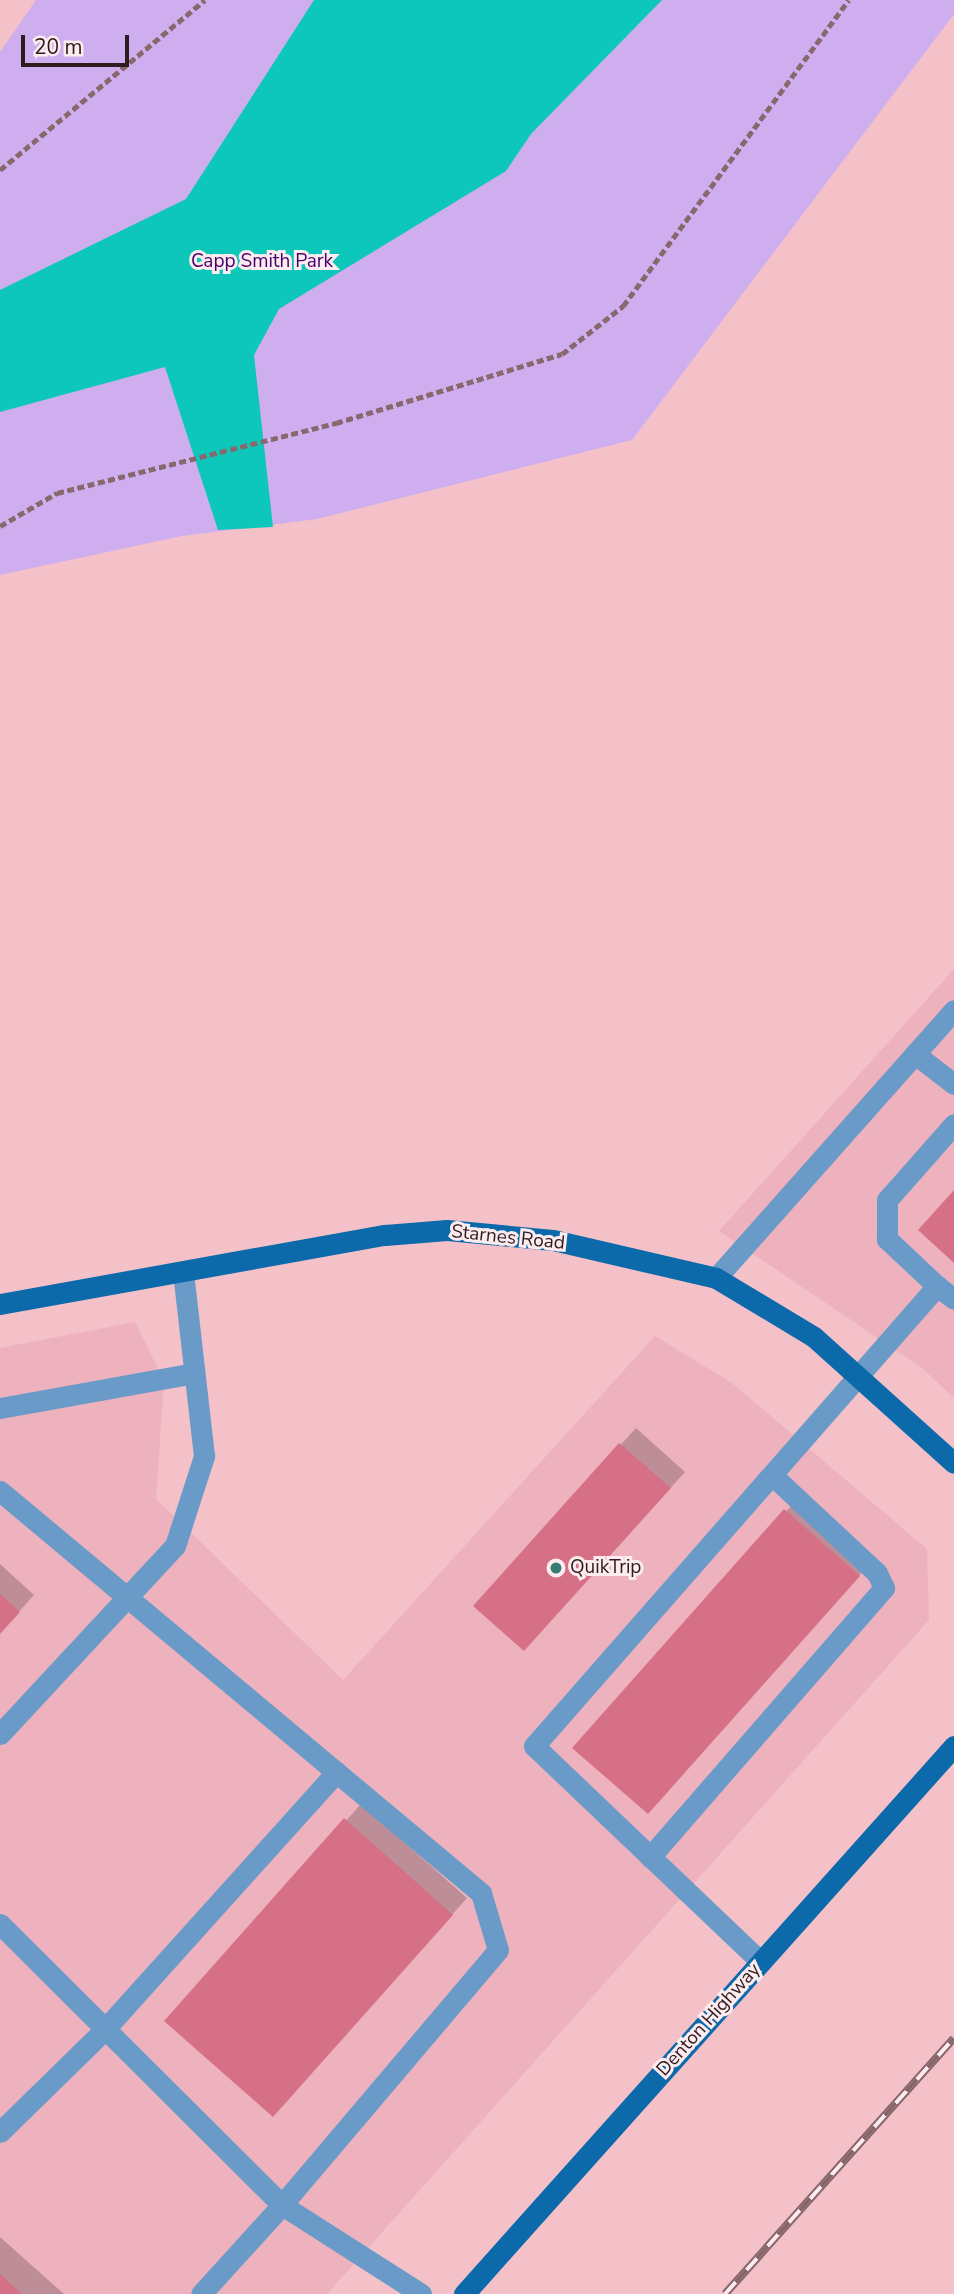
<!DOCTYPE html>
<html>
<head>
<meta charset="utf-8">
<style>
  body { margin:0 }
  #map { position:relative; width:954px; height:2294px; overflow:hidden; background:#f4c1c9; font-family:"Nunito Sans",sans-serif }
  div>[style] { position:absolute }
  .built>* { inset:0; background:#edb2bd }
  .green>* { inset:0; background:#ceaeee }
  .water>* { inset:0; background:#0dc7bb }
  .shadow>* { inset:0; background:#0003 }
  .building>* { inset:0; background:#d67086 }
  .path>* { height:4.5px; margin-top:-2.25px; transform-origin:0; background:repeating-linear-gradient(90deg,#89686d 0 7px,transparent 0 10.5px) }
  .minor>* { height:21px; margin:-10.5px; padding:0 10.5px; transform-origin:10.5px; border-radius:10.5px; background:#6a9bc8 }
  .major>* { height:21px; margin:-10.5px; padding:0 10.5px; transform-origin:10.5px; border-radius:10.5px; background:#0d6aaa }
  .rail>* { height:8px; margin-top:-4px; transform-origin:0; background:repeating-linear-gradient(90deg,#fdecef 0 16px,#86656b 0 32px); box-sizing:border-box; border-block:2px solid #86656b }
  .dots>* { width:19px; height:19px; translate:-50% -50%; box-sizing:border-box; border:4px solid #fdecef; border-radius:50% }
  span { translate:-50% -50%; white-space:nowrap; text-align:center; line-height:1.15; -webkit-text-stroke:6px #fdecef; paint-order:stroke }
  .park-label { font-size:19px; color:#46016d }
  .street-label { font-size:19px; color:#2f1c20 }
  .poi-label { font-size:19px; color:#2f1c20 }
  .left { translate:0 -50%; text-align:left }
  .scale { position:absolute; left:21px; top:35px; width:108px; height:32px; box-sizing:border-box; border:4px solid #2f1c20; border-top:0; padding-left:9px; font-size:21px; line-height:24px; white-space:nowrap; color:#2f1c20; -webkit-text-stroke:5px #fdecef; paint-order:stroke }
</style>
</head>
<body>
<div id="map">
  <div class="built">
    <i style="clip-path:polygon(954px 969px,954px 1398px,922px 1368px,719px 1231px)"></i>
    <i style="clip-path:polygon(135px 1322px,164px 1381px,156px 1499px,343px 1680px,655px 1336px,732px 1383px,927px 1549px,929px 1620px,327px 2294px,0 2294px,0 1348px)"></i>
  </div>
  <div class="green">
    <i style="clip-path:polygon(36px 0,954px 0,954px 14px,632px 440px,317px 519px,182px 536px,0 575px,0 52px)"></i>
  </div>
  <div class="water">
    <i style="clip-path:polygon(314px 0,662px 0,531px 134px,506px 171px,279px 309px,254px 355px,273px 527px,218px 530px,165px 367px,0 412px,0 290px,186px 199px)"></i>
  </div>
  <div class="shadow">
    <i style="clip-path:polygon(636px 1428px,685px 1472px,524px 1649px,476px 1605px)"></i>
    <i style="clip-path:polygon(791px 1506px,864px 1570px,652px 1807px,575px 1747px)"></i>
    <i style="clip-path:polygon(0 1564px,34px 1595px,0 1633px)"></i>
    <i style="clip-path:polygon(361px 1804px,467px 1898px,288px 2099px,166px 2021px)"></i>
    <i style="clip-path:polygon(0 2237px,64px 2294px,0 2294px)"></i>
  </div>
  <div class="building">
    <i style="clip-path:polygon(954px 1190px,954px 1263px,918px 1230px)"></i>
    <i style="clip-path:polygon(619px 1443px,671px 1488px,524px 1651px,473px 1606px)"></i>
    <i style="clip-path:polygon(784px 1509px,860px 1576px,648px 1814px,572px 1748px)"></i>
    <i style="clip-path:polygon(0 1594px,20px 1612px,0 1634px)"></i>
    <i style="clip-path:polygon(344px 1818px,453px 1915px,273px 2117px,164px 2021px)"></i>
    <i style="clip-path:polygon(0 2274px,22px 2294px,0 2294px)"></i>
  </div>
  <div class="path">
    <i style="left:0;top:170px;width:266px;rotate:-39.7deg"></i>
    <i style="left:0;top:526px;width:66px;rotate:-30.1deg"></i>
    <i style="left:57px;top:493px;width:288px;rotate:-14.1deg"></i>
    <i style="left:336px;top:423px;width:236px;rotate:-17deg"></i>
    <i style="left:562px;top:354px;width:78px;rotate:-38.2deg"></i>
    <i style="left:623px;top:306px;width:380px;rotate:-53.6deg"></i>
  </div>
  <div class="minor">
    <i style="left:915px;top:1054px;width:49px;rotate:37.6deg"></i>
    <i style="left:716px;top:1278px;width:358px;rotate:-48.4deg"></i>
    <i style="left:937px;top:1286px;width:69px;rotate:-136.8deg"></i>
    <i style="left:887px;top:1239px;width:39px;rotate:-90deg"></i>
    <i style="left:887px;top:1200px;width:101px;rotate:-48.6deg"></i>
    <i style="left:0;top:1408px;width:197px;rotate:-10.2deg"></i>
    <i style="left:0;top:1491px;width:627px;rotate:39.89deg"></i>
    <i style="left:481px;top:1893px;width:59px;rotate:73.4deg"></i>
    <i style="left:498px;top:1950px;width:334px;rotate:130.3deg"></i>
    <i style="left:282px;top:2205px;width:165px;rotate:32.6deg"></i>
    <i style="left:0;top:1734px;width:257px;rotate:-47.1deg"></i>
    <i style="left:175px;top:1546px;width:95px;rotate:-72.1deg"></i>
    <i style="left:204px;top:1456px;width:186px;rotate:-96.5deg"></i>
    <i style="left:650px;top:1857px;width:357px;rotate:-49deg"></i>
    <i style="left:884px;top:1588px;width:17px;rotate:-115deg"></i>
    <i style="left:877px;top:1573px;width:142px;rotate:-137deg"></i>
    <i style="left:0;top:1924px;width:398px;rotate:44.9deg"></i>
    <i style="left:282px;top:2205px;width:120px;rotate:132.3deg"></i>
    <i style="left:761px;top:1962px;width:313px;rotate:-136.4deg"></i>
    <i style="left:534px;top:1746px;width:612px;rotate:-48.78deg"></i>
    <i style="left:937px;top:1286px;width:21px;rotate:37deg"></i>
    <i style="left:0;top:2132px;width:147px;rotate:-44.4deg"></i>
    <i style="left:105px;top:2029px;width:346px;rotate:-48deg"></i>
  </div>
  <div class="major">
    <i style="left:0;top:1304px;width:391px;rotate:-10.2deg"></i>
    <i style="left:385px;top:1235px;width:62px;rotate:-4.6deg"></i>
    <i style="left:447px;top:1230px;width:106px;rotate:5.4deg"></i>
    <i style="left:553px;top:1240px;width:167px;rotate:13.1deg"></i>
    <i style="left:716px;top:1278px;width:114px;rotate:31deg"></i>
    <i style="left:814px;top:1337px;width:188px;rotate:42deg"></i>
    <i style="left:464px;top:2294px;width:735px;rotate:-48.2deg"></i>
  </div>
  <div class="rail">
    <i style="left:725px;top:2294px;width:343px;rotate:-48.2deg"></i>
  </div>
  <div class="dots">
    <i style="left:556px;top:1568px;background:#367d76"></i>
  </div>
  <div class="park-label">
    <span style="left:262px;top:262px">Capp Smith Park</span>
  </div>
  <div class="street-label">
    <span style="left:508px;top:1238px;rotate:6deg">Starnes Road</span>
    <span style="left:709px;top:2020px;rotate:-48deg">Denton Highway</span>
  </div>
  <div class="poi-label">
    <span class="left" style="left:570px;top:1568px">QuikTrip</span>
  </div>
  <div class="scale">20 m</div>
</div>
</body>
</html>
